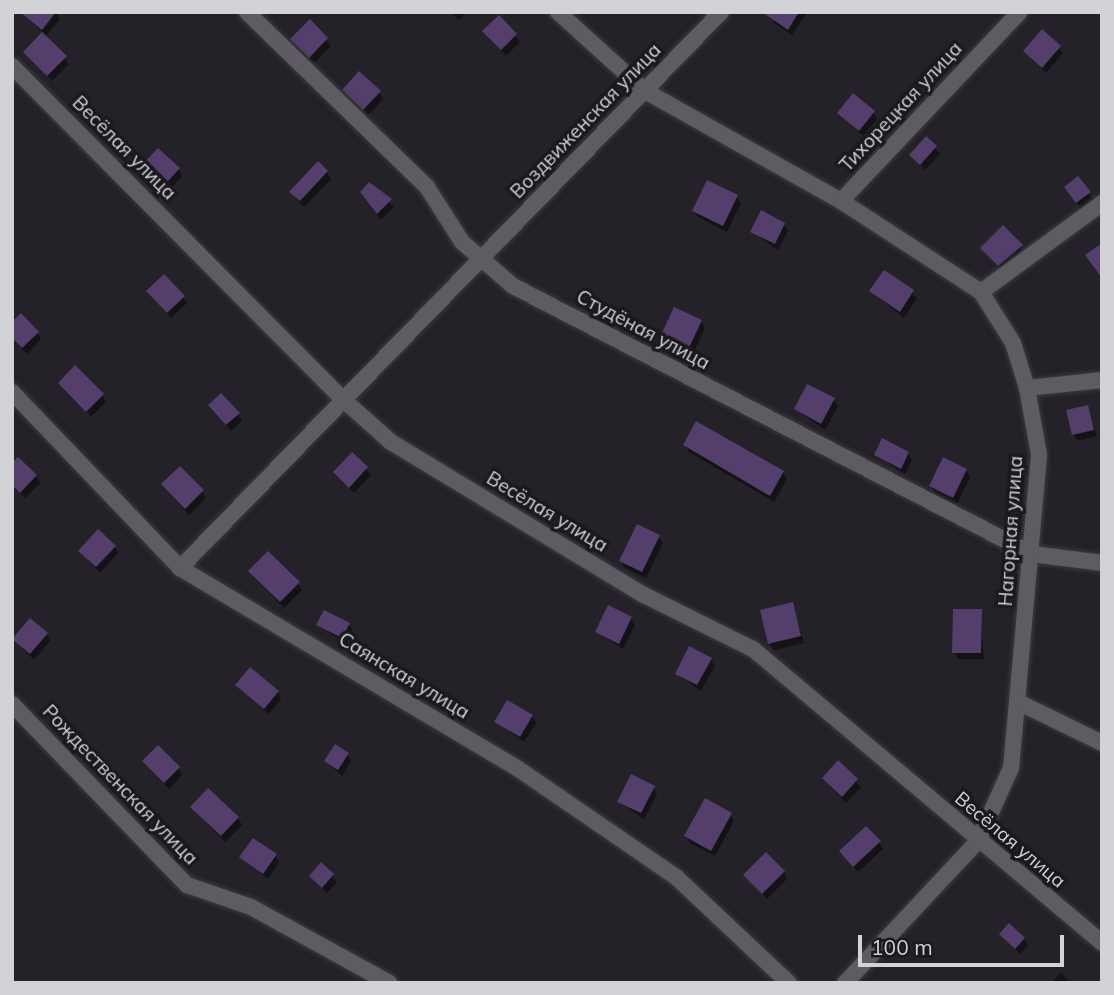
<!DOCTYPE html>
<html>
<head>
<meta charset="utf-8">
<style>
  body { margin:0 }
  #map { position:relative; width:1114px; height:995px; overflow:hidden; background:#242228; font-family:Mulish,sans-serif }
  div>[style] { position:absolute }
  .shadow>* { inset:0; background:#0007 }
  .building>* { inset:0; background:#533e6c }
  .roads { filter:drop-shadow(0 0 2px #3d3c40) drop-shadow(0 0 2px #3d3c40) }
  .minor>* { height:16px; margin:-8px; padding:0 8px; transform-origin:8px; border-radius:8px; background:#5e5b62 }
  span { translate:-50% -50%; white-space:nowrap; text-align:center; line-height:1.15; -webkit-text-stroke:7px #1b191e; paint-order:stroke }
  .street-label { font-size:19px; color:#d3d2d6 }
  .frame { position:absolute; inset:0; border:14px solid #d3d2d6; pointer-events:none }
  .scale { position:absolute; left:858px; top:935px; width:206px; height:32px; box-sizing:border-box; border:4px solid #d3d2d6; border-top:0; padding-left:9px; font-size:21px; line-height:24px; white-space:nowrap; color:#d3d2d6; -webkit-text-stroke:5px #1b191e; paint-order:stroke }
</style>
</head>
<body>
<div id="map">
  <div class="shadow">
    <i style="clip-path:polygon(21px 12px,56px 12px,60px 19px,45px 37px,69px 64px,52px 81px,25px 52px,44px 33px)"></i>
    <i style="clip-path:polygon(450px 12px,466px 12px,459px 20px)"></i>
    <i style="clip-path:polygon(773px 12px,806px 12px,807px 13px,792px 35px,774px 23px)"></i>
    <i style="clip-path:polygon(499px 18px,520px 42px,506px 56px,485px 32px)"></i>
    <i style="clip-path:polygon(310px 22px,331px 46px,314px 63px,292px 39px)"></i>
    <i style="clip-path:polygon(1059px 47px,1063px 53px,1046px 73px,1025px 51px)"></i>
    <i style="clip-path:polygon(344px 90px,379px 92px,383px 99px,368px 115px)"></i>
    <i style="clip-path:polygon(873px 112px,877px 119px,863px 136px,839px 113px)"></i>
    <i style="clip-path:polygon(927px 139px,940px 154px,925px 170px,912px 155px)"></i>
    <i style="clip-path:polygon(141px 169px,179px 170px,182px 176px,165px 195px)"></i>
    <i style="clip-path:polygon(327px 172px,331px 179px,304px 207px,291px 192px)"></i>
    <i style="clip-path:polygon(1078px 179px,1093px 200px,1081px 209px,1070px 194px)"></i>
    <i style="clip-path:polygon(369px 185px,394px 207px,381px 220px,366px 199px)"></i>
    <i style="clip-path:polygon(737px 197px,741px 203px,727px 232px,698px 217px,694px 211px)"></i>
    <i style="clip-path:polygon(784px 224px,788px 231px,778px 250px,752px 232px)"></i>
    <i style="clip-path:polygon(1003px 228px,1025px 253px,1003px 272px,982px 248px)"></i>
    <i style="clip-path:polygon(885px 272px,917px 298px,904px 318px,871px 291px)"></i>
    <i style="clip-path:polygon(148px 292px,183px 297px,187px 303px,171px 318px)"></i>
    <i style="clip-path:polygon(701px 321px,705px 328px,693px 354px,667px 342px,663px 335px)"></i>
    <i style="clip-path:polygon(12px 325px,38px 333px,41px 339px,27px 354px,12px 339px)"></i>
    <i style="clip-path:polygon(60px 383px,102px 395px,106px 402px,91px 417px)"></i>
    <i style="clip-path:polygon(834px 400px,838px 406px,825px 430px,795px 409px)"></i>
    <i style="clip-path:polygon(210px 405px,238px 414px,242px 421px,231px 431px)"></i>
    <i style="clip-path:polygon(1087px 407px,1097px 436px,1077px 441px,1074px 434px)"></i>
    <i style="clip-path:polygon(685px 445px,783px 472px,787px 479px,774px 502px,689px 452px)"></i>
    <i style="clip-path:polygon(908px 453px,912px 460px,905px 474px,876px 455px)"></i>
    <i style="clip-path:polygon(352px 454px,371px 475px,354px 493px,335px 473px)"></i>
    <i style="clip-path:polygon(12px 466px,36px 476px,40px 483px,25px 498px,12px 486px)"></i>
    <i style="clip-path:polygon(966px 470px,970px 477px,957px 504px,935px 493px,931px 486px)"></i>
    <i style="clip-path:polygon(163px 485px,202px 491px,206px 498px,189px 515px)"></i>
    <i style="clip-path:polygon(659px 537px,663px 543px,646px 578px,625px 568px,621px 561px)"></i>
    <i style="clip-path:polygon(115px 547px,118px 553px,100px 573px,80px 551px)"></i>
    <i style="clip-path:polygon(250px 572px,298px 583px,302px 590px,284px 608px)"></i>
    <i style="clip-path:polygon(792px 604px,804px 643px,774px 650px,770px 644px)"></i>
    <i style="clip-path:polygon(980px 611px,984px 659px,958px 659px,954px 652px)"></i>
    <i style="clip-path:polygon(631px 618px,635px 625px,623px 649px,597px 632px)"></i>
    <i style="clip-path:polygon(318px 625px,349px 625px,353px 631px,346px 644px)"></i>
    <i style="clip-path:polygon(47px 634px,50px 641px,34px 660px,14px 639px)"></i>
    <i style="clip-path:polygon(711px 660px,715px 666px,701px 691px,677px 674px)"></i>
    <i style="clip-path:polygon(238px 685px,278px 692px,281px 699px,269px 714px)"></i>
    <i style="clip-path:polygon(532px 716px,536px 723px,524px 742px,496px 722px)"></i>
    <i style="clip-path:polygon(347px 754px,351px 761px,342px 776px,326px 761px)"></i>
    <i style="clip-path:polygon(144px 761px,178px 768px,182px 775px,169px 789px)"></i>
    <i style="clip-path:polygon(838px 763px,861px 787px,846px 803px,824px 779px)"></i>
    <i style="clip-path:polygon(653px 787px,657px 794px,644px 819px,619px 802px)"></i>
    <i style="clip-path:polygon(192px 808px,238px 818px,242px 825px,225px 842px)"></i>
    <i style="clip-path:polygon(730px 814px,734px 821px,715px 856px,690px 843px,686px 836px)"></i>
    <i style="clip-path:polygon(879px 842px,883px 849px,858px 872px,841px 851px)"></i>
    <i style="clip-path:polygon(276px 856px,279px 862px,268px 879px,241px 857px)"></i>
    <i style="clip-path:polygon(321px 865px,337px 882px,327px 893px,311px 876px)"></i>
    <i style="clip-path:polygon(784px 872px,787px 879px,767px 899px,746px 876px)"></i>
    <i style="clip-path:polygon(1001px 934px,1024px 939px,1028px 945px,1020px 954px)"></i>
    <i style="clip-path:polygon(1061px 973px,1070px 983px,1051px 983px)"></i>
  </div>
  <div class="building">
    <i style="clip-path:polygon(20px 12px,56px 12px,42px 30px)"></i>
    <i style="clip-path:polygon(762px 12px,799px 12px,788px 30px)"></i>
    <i style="clip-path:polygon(499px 15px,517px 34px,501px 50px,482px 31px)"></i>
    <i style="clip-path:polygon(310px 19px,328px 38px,309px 58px,290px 39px)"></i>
    <i style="clip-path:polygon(1042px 29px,1061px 46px,1042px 68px,1023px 51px)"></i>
    <i style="clip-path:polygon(42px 32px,67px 56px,47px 76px,23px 52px)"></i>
    <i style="clip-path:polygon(359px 71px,381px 91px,363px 110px,342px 90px)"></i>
    <i style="clip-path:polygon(853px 93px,875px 111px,859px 131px,837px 113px)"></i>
    <i style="clip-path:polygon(926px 136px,937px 146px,920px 165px,909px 155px)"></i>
    <i style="clip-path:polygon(158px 148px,180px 168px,160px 190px,138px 169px)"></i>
    <i style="clip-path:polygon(318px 161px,328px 171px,300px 201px,289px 192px)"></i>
    <i style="clip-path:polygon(1078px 176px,1091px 192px,1076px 203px,1064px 187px)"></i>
    <i style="clip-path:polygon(707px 180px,738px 195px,723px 226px,692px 211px)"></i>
    <i style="clip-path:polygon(369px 182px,392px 199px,377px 214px,360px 192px)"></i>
    <i style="clip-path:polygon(761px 210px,785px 223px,775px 244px,750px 232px)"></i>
    <i style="clip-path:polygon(1003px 225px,1023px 245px,998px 266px,980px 248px)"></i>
    <i style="clip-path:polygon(1102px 243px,1102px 278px,1085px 255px)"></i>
    <i style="clip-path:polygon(884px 270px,914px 290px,900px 312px,869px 291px)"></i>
    <i style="clip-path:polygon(164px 274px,185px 296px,167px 313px,146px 291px)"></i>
    <i style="clip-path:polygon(674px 307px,702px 320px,689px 348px,661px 335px)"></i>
    <i style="clip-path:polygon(21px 313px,39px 332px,22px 348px,12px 338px,12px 322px)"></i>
    <i style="clip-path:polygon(75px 365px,104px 394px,86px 412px,58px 383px)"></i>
    <i style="clip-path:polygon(807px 384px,835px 398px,821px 424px,794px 409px)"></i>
    <i style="clip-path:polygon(221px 393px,240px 413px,226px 425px,208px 405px)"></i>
    <i style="clip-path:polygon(1088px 405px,1094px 430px,1072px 435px,1066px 410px)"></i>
    <i style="clip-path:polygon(696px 421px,784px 471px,770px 496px,683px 445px)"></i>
    <i style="clip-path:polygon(882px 438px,909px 452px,901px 469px,874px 455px)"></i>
    <i style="clip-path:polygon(352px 452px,368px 467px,349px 488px,333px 472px)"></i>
    <i style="clip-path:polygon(18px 457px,37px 475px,20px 493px,12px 485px,12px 463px)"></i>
    <i style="clip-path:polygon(943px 457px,967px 469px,953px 498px,929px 486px)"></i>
    <i style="clip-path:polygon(180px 466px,204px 490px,185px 509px,161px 484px)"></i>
    <i style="clip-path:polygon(637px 524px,660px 535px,642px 572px,619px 561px)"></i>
    <i style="clip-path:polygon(98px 529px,116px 546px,96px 567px,78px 551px)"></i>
    <i style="clip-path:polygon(268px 551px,300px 582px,280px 602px,248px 571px)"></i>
    <i style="clip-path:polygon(793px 602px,801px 636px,768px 644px,760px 610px)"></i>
    <i style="clip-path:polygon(608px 605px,632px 617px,619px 644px,595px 632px)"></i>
    <i style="clip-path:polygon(953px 609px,982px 609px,981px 653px,952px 653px)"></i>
    <i style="clip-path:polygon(324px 610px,350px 623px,342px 638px,316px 625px)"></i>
    <i style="clip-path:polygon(30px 618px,48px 633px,30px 654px,12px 639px)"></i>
    <i style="clip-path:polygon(689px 646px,712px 658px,697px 685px,675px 674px)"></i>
    <i style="clip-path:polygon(250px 667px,279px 691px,264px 709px,235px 685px)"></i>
    <i style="clip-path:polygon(507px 700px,533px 715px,520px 737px,494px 722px)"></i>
    <i style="clip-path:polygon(335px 744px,349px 753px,338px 770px,324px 761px)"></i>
    <i style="clip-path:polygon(158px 745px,180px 767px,164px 783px,142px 761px)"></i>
    <i style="clip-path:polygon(838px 760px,858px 779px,842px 797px,822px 778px)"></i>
    <i style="clip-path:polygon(631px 774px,655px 786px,641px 813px,617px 802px)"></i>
    <i style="clip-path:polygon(208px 788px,239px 817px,221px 836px,190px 807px)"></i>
    <i style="clip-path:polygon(705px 798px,732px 813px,711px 851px,684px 836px)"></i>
    <i style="clip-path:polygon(866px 826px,881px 841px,853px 867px,839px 851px)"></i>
    <i style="clip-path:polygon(253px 838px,277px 854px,263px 874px,239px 857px)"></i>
    <i style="clip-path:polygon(766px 852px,785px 871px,762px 894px,743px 875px)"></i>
    <i style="clip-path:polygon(321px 862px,334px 874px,322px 888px,309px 876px)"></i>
    <i style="clip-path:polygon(1009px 923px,1025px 938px,1015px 949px,999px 934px)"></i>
  </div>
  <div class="roads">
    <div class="minor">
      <i style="left:247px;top:12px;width:251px;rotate:44.2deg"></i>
      <i style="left:427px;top:187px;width:65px;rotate:57.5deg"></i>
      <i style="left:462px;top:242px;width:67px;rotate:40.8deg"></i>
      <i style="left:513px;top:286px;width:584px;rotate:27.31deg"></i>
      <i style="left:1032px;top:554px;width:71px;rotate:7.3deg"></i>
      <i style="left:558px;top:12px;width:118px;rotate:42.2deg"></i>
      <i style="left:645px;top:91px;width:225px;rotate:29.3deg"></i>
      <i style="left:841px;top:201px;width:167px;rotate:33deg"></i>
      <i style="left:981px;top:292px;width:60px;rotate:57.9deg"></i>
      <i style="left:1013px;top:343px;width:47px;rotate:72.7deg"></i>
      <i style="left:1027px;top:388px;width:68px;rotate:79.8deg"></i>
      <i style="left:1039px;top:455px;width:314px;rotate:95.1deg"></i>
      <i style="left:1011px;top:768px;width:80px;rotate:114.3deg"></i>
      <i style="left:978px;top:841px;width:195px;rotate:133.1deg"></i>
      <i style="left:12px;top:66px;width:474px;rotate:45.2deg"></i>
      <i style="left:346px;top:402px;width:60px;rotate:41.6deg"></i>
      <i style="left:391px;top:442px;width:296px;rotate:31.2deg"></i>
      <i style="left:644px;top:595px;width:122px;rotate:26.4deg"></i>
      <i style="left:753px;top:649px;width:456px;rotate:40.1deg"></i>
      <i style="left:841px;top:201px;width:260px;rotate:-46.6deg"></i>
      <i style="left:981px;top:292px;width:150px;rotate:-36.3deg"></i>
      <i style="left:1027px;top:388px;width:75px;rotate:-6.1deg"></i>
      <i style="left:12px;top:392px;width:243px;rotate:46.3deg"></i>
      <i style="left:180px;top:568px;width:392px;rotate:30.7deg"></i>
      <i style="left:517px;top:768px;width:193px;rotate:34.4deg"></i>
      <i style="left:676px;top:877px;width:155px;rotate:43.2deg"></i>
      <i style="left:180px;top:568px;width:776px;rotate:-45.78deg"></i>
      <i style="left:1018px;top:702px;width:93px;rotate:26deg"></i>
      <i style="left:12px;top:704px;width:252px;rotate:46deg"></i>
      <i style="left:187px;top:885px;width:68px;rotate:19deg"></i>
      <i style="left:251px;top:907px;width:158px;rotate:28.8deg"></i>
    </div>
  </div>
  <div class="street-label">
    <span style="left:901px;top:107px;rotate:-47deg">Тихорецкая улица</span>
    <span style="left:586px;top:121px;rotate:-46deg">Воздвиженская улица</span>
    <span style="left:124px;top:148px;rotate:45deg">Весёлая улица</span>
    <span style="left:643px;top:330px;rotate:28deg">Студёная улица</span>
    <span style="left:547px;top:512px;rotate:31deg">Весёлая улица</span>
    <span style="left:1011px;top:531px;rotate:-86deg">Нагорная улица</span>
    <span style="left:404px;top:676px;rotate:31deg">Саянская улица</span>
    <span style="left:120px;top:785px;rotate:46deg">Рождественская улица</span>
    <span style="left:1010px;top:840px;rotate:40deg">Весёлая улица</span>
  </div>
  <div class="frame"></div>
  <div class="scale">100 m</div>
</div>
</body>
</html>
